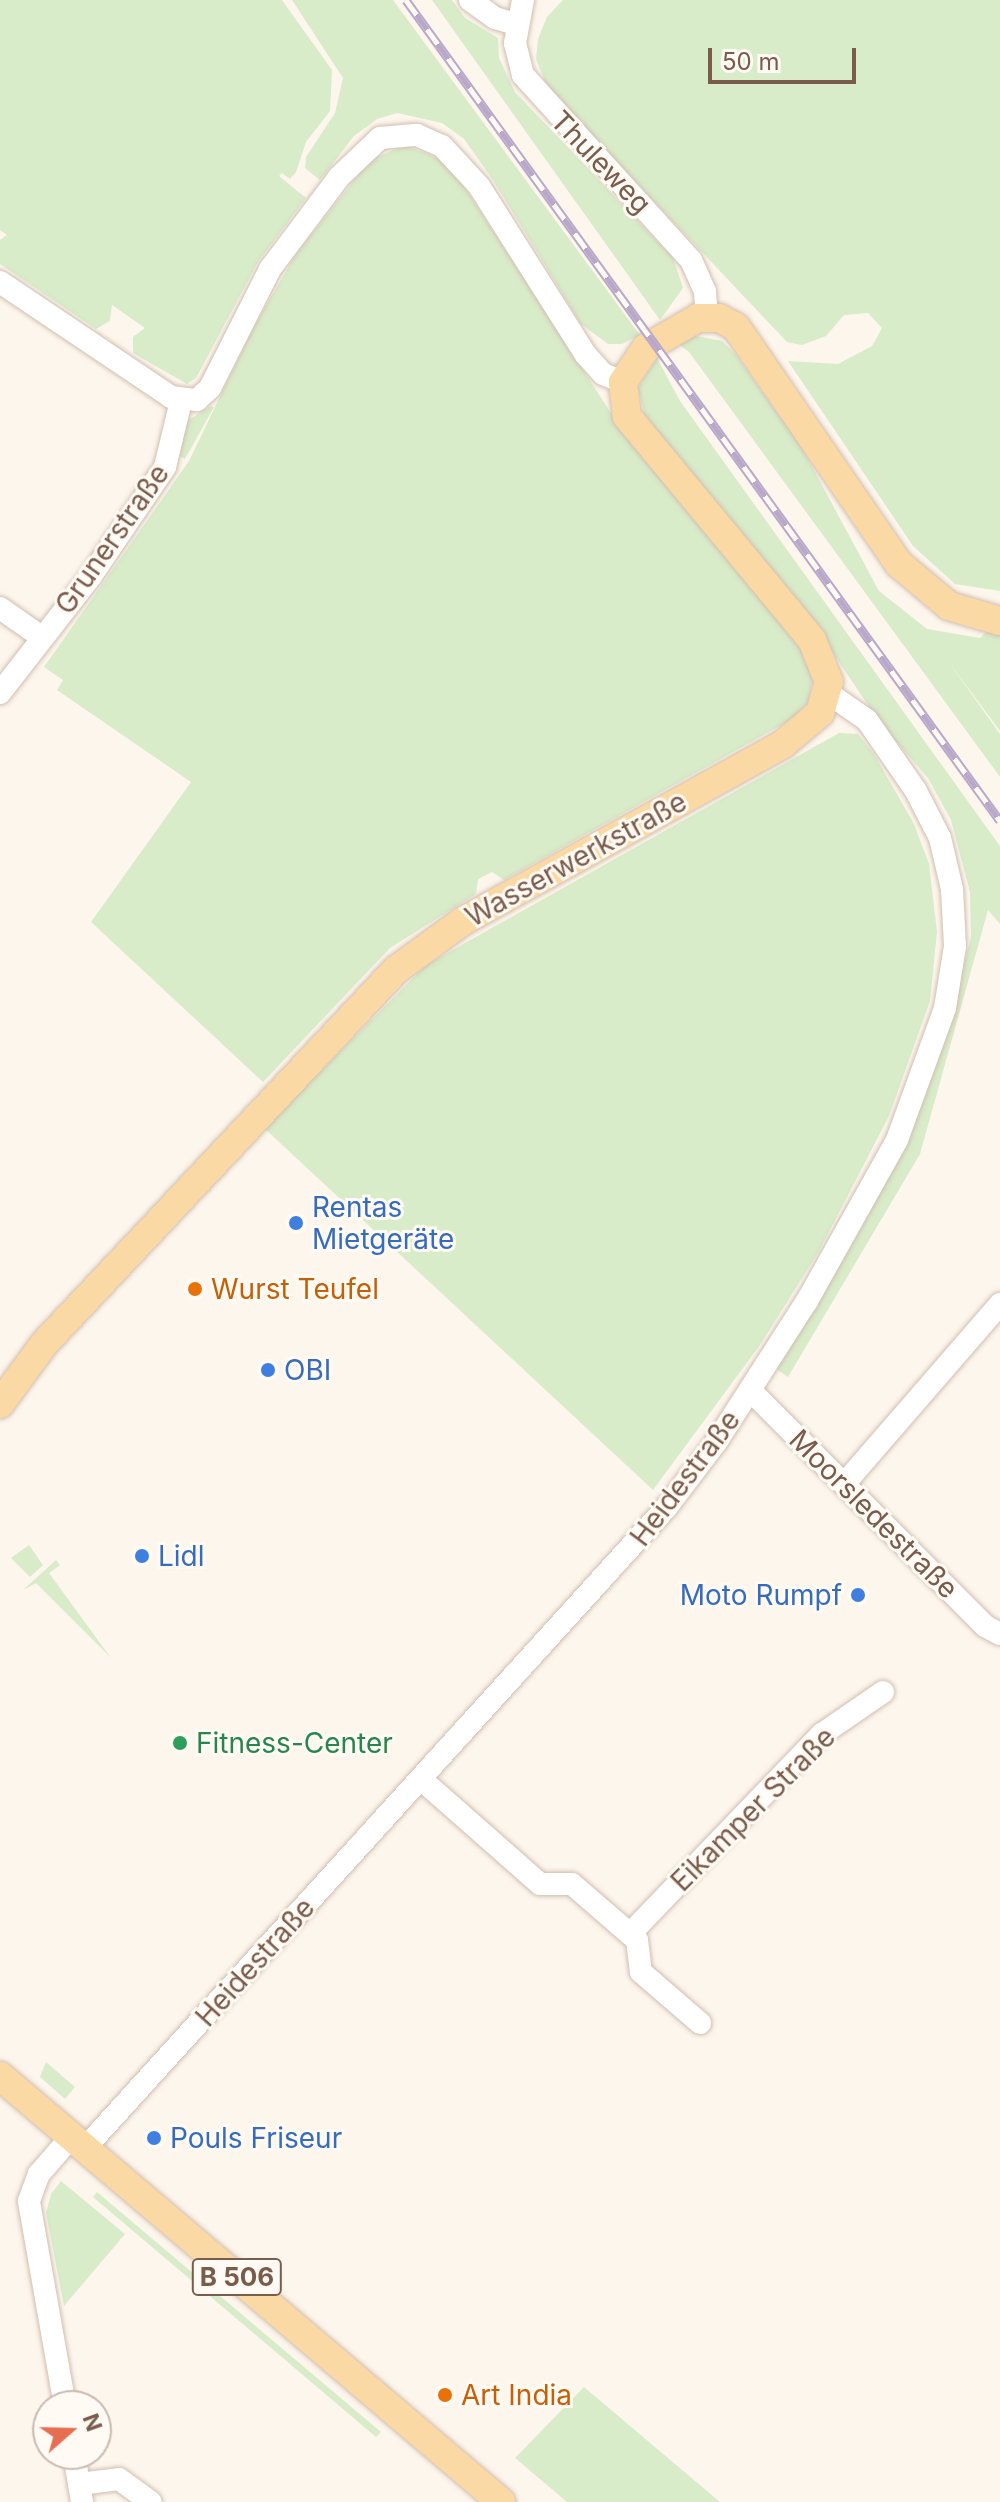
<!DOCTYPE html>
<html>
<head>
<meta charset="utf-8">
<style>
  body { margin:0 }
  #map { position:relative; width:1000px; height:2502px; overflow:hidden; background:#fdf6ec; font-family:Inter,sans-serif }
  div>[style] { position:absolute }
  .green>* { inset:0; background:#d8ecc9 }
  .roads { filter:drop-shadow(0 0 2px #d1beb0) drop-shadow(0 0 2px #d1beb0) }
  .minor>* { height:22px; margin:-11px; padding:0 11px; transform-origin:11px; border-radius:11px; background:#fff }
  .major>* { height:28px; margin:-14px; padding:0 14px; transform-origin:14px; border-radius:14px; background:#fbd9a5 }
  .rail>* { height:9px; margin-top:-4.5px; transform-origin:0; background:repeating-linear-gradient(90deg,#fffaf3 0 18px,#b9a8c9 0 36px); box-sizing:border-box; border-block:2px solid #b9a8c9 }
  .dots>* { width:22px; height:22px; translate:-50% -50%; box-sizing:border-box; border:4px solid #fffaf3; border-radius:50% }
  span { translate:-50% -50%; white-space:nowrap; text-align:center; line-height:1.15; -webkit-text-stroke:6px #fffaf3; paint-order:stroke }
  .shield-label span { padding:2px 6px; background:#fffaf3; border:2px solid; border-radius:6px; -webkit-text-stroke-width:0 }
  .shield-label { font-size:26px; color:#7a5c4d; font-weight:700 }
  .street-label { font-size:28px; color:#7a5c4d }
  .shop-label { font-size:28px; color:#366cbe }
  .left { translate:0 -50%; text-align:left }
  .right { translate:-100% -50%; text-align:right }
  .food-label { font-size:28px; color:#c56008 }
  .leisure-label { font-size:28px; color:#27864d }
  .north { position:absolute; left:32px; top:2390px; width:80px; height:80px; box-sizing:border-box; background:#fffaf3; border:2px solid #cabbb1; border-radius:50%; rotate:70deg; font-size:22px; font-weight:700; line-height:32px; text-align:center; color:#7a5c4d }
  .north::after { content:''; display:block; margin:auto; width:28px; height:36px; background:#e76f51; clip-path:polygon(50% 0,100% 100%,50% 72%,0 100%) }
  .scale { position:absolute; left:708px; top:48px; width:148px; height:36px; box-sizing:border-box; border:4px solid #7a5c4d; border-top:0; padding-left:10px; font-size:24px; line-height:28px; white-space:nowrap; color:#7a5c4d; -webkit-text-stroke:6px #fffaf3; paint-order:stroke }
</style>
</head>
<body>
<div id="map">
  <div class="green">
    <i style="clip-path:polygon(0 0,282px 0,332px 70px,330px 111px,306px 142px,296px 172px,290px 179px,282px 173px,279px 176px,306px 198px,258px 262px,196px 378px,187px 384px,133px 353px,133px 337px,145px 328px,112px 305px,110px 321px,96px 329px,0 264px,0 240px,7px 235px,0 230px)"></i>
    <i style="clip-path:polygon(292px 0,393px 0,640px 335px,622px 344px,608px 344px,581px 324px,493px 180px,464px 139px,442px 123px,397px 113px,377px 119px,354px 136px,320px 180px,305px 168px,306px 157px,335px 113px,343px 78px)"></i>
    <i style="clip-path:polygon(432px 0,452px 0,465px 18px,498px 38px,499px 58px,515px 92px,673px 258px,683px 288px,660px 320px)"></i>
    <i style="clip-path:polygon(563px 0,1000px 0,1000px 591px,955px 584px,913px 546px,788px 361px,838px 364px,872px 346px,882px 328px,868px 313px,844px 315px,826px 336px,802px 345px,787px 342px,548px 89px,536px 59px,538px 39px,547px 17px)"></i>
    <i style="clip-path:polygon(405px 145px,442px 160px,460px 180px,620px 427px,797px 640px,813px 678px,808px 702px,792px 719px,504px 880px,492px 872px,478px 879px,476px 894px,390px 948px,263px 1082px,91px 922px,191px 782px,57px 690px,63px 680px,44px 667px,189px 461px,253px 328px,296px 254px,370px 160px)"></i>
    <i style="clip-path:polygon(696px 336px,722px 341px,735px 354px,801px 446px,879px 591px,927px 629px,980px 638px,986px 632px,1000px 634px,1000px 731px,948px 661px,1000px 734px,1000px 777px,689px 352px,677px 343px)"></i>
    <i style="clip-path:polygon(657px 358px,680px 401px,1000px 846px,1000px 924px,988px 910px,920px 1154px,788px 1377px,775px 1368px,945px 1039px,971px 937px,970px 892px,951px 820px,928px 778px,880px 723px,812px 622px,646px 421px,638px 388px)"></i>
    <i style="clip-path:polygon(211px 406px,214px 407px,185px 459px,180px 456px,187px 421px)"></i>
    <i style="clip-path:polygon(839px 733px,858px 734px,874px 754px,914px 824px,929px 864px,937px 932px,930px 1001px,889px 1116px,818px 1253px,760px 1345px,653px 1490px,264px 1128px,426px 965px)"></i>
    <i style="clip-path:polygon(29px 1545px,43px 1565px,30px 1577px,11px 1558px)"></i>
    <i style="clip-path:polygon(56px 1560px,60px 1565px,49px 1573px,111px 1658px,36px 1583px,23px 1590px)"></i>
    <i style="clip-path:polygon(46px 2062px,75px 2087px,65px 2099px,40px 2077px)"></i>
    <i style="clip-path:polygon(61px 2181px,125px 2234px,64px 2306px,46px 2213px,51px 2194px)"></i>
    <i style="clip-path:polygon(97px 2192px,381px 2432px,376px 2437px,93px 2197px)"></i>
    <i style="clip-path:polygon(584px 2387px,720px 2502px,567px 2502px,515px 2458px)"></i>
  </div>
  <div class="roads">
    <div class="minor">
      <i style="left:470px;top:0;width:31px;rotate:36deg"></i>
      <i style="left:495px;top:18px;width:22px;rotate:16deg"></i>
      <i style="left:523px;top:0;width:44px;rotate:100.5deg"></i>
      <i style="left:515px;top:43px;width:33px;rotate:76deg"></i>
      <i style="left:523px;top:75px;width:250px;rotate:47.8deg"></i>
      <i style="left:691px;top:260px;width:34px;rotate:66deg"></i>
      <i style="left:705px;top:291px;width:26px;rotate:86deg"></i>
      <i style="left:0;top:282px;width:206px;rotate:33.9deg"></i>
      <i style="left:171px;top:397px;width:26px;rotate:7deg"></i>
      <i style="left:197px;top:400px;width:18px;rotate:-43deg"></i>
      <i style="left:210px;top:388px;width:133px;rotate:-63.2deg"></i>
      <i style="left:270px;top:269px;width:115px;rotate:-53.1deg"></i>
      <i style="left:339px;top:177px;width:57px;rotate:-43.6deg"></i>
      <i style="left:380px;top:138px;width:37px;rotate:-5deg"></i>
      <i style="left:417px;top:135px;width:27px;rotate:24deg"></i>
      <i style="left:442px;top:146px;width:54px;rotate:47.2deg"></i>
      <i style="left:479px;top:186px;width:200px;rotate:57.7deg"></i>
      <i style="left:586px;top:355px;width:25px;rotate:48deg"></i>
      <i style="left:603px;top:374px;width:22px;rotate:22deg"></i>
      <i style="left:0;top:608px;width:52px;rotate:34.9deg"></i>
      <i style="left:0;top:693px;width:148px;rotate:-52.1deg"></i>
      <i style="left:91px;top:576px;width:132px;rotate:-55.8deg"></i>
      <i style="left:165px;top:467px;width:68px;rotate:-76.4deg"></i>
      <i style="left:750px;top:1390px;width:333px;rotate:45.1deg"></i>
      <i style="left:985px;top:1626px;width:17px;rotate:28deg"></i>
      <i style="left:845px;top:1483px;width:237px;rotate:-49.1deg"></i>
      <i style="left:422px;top:1780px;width:157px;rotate:41.4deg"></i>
      <i style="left:540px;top:1884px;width:32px"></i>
      <i style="left:572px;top:1884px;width:77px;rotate:40.8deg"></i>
      <i style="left:630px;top:1934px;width:9px;rotate:41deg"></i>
      <i style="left:637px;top:1940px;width:32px;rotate:83deg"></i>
      <i style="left:641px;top:1972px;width:78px;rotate:40.8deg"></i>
      <i style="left:630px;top:1934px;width:277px;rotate:-46.2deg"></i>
      <i style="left:822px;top:1734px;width:74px;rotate:-34.5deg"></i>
      <i style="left:85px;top:2148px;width:864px;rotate:-47.77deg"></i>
      <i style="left:666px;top:1508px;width:84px;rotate:-52.7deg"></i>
      <i style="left:717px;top:1441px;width:166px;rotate:-57.3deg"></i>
      <i style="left:807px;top:1301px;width:184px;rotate:-60.8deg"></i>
      <i style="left:897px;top:1140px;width:140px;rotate:-70deg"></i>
      <i style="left:945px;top:1008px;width:63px;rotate:-80.8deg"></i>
      <i style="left:955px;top:946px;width:57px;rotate:-93deg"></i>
      <i style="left:952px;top:889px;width:52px;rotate:-103.2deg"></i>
      <i style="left:940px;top:838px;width:53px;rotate:-117.1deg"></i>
      <i style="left:916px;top:791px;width:86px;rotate:-124.6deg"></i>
      <i style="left:867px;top:720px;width:47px;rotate:-145.3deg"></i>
      <i style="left:65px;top:2406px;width:208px;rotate:-100deg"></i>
      <i style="left:29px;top:2201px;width:29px;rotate:-70deg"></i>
      <i style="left:39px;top:2174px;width:50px;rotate:-49deg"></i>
      <i style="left:74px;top:2454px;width:49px;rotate:80.5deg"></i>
      <i style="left:79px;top:2484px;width:40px;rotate:-7.1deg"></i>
      <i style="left:119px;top:2479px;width:39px;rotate:36deg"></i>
    </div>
    <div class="major">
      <i style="left:0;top:1404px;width:74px;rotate:-53.7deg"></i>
      <i style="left:44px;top:1344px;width:514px;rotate:-46.74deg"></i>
      <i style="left:396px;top:970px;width:83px;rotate:-36.2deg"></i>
      <i style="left:463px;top:921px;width:366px;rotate:-28.9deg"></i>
      <i style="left:783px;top:744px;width:48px;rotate:-40deg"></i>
      <i style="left:820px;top:713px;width:32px;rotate:-74deg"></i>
      <i style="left:829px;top:682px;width:45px;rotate:-112deg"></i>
      <i style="left:812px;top:640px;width:291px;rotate:-129.6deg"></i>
      <i style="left:627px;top:416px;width:34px;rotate:-97deg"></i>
      <i style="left:623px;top:382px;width:41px;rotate:-55.9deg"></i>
      <i style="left:646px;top:348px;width:60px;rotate:-30deg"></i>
      <i style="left:698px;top:318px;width:21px"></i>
      <i style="left:719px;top:318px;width:19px;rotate:28deg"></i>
      <i style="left:736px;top:327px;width:288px;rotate:55.5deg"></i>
      <i style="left:899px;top:564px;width:65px;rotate:40deg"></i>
      <i style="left:949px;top:606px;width:53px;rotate:16.4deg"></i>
      <i style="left:0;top:2076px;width:658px;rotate:40.37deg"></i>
    </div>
  </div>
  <div class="rail">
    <i style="left:406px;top:0;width:1013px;rotate:54.11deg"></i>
  </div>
  <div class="dots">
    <i style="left:296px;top:1223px;background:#3f7fe0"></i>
    <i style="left:195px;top:1289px;background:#e8710a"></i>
    <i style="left:268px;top:1370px;background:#3f7fe0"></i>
    <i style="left:142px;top:1556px;background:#3f7fe0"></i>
    <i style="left:858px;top:1595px;background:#3f7fe0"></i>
    <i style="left:180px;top:1743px;background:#2e9e5b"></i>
    <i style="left:154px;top:2138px;background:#3f7fe0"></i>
    <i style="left:445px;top:2395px;background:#e8710a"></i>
  </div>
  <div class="shield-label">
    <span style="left:237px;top:2277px">B 506</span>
  </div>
  <div class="street-label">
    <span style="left:601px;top:162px;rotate:46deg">Thuleweg</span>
    <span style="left:112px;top:539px;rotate:-55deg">Grunerstraße</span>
    <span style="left:576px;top:859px;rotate:-29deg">Wasserwerkstraße</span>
    <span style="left:685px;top:1478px;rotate:-53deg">Heidestraße</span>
    <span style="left:874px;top:1514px;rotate:45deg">Moorsledestraße</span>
    <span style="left:753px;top:1809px;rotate:-45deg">Eikamper Straße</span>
    <span style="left:255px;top:1962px;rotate:-48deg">Heidestraße</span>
  </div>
  <div class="shop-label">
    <span class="left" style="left:312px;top:1223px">Rentas<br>Mietgeräte</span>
    <span class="left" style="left:284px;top:1370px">OBI</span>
    <span class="left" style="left:158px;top:1556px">Lidl</span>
    <span class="right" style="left:842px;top:1595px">Moto Rumpf</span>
    <span class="left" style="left:170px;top:2138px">Pouls Friseur</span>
  </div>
  <div class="food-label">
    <span class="left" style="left:211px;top:1289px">Wurst Teufel</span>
    <span class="left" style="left:461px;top:2395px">Art India</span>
  </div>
  <div class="leisure-label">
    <span class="left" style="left:196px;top:1743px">Fitness-Center</span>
  </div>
  <div class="north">N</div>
  <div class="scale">50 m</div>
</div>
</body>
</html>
